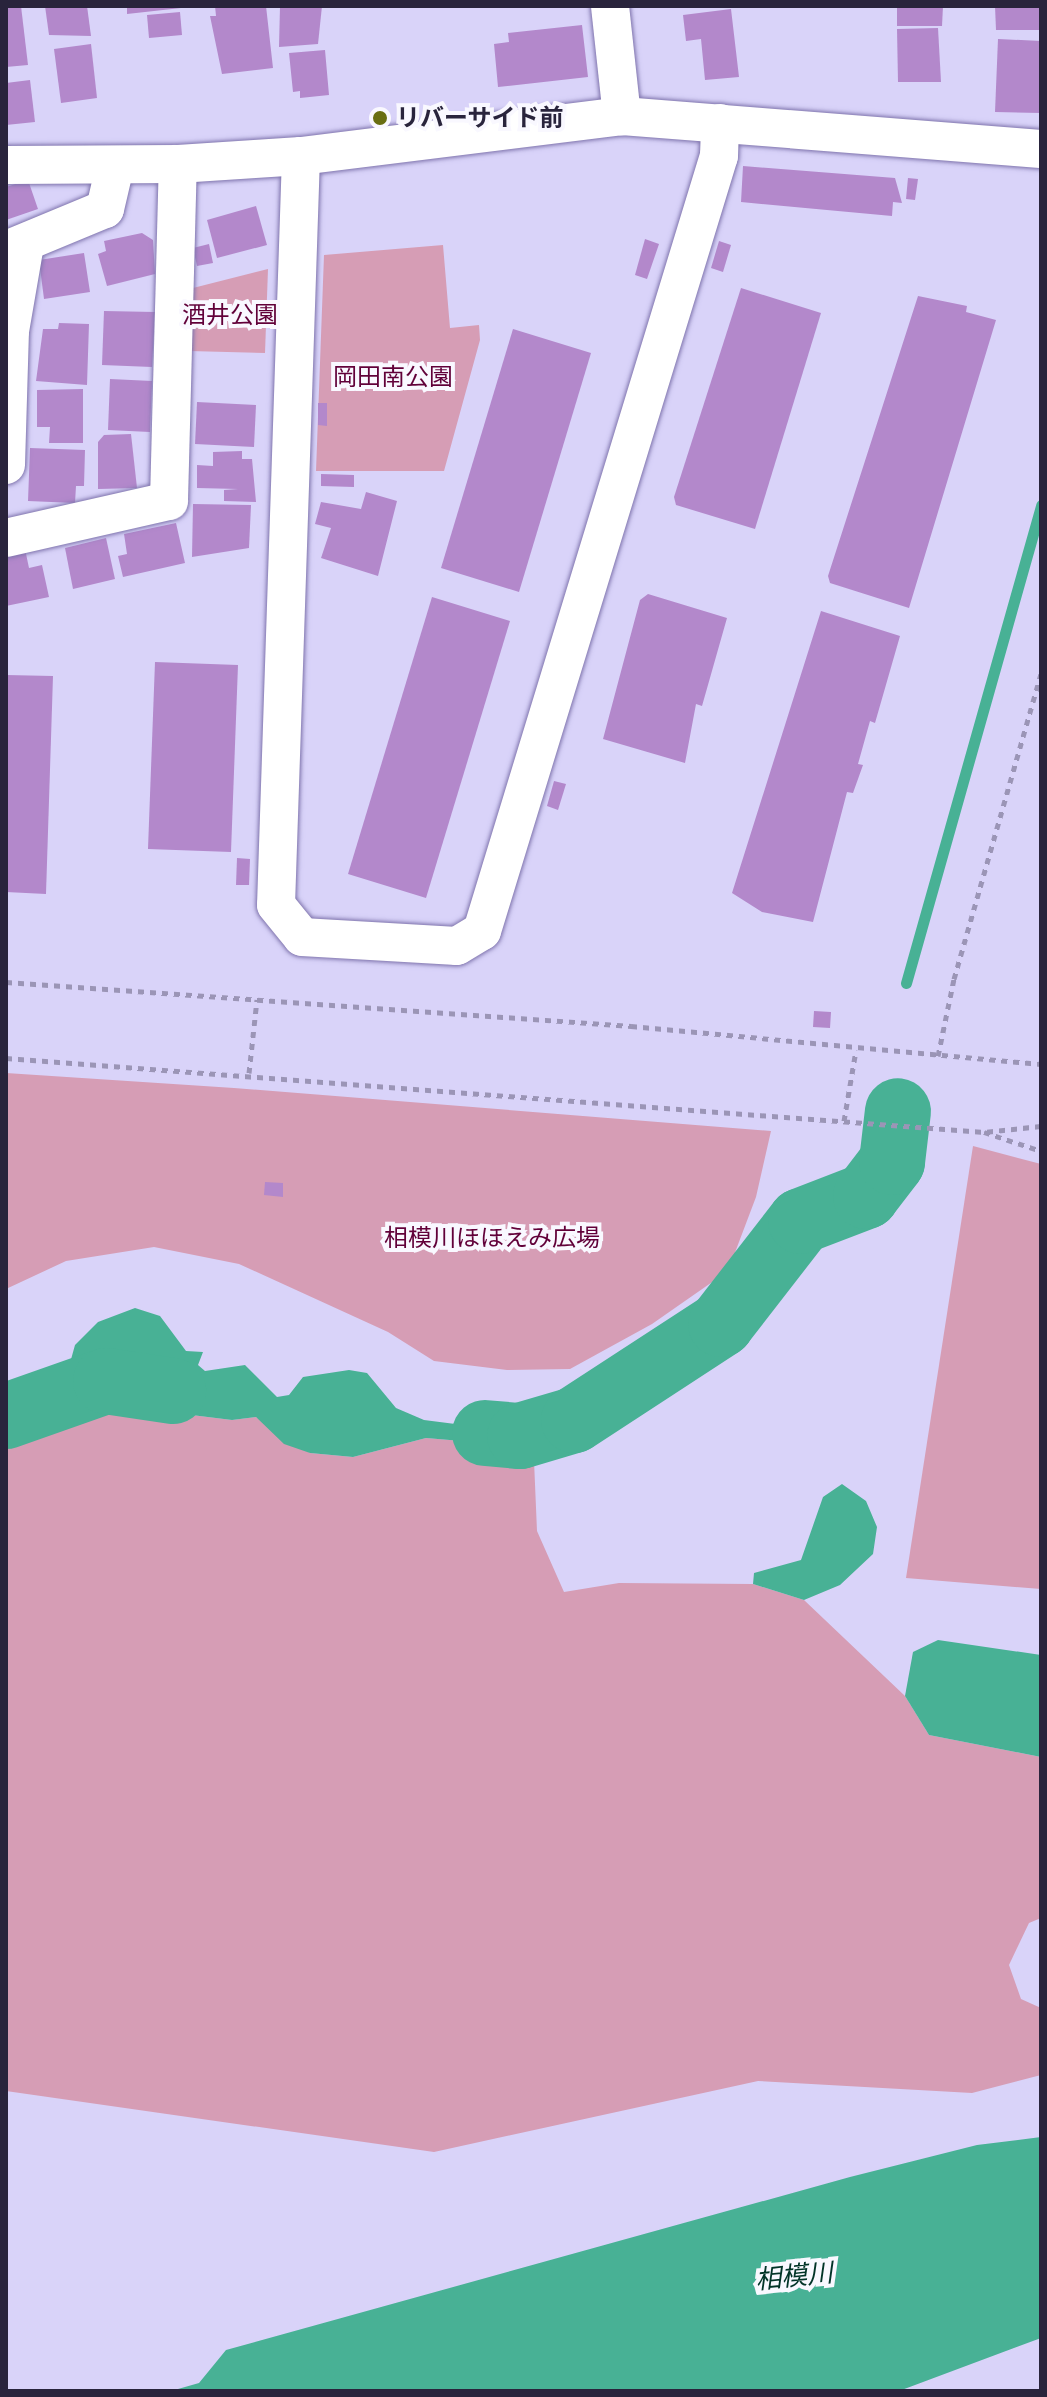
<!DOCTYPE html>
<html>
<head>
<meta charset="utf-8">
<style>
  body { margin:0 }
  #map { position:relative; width:1047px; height:2397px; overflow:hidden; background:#d9d3f9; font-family:Quicksand,"Noto Sans JP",sans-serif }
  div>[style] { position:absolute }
  .green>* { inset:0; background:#d69db5 }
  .water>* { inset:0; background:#48b195 }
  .stream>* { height:11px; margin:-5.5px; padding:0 5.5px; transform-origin:5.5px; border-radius:5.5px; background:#48b195 }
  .river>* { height:66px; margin:-33px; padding:0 33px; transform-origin:33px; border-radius:33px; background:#48b195 }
  .building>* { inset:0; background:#b388cb }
  .path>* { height:5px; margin-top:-2.5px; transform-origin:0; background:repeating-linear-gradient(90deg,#9b95b6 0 6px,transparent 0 12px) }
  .roads { filter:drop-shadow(0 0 2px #7f74ad) drop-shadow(0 0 2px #7f74ad) }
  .minor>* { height:38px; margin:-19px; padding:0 19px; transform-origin:19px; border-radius:19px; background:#fff }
  .dots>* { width:22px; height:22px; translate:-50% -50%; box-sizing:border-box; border:4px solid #f9f8ff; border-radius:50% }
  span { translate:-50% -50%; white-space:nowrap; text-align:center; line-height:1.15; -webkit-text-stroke:8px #f9f8ff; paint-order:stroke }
  .poi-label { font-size:24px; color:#29243c; font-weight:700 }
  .left { translate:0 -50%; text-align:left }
  .park-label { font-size:24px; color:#610039 }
  .water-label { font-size:26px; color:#023428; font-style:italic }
  .frame { position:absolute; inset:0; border:8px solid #29243c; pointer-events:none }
</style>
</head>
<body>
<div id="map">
  <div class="green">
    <i style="clip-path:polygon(443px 245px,450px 328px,479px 325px,480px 340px,444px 471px,316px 471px,324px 255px)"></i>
    <i style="clip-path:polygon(268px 269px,265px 353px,189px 351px,193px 288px)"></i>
    <i style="clip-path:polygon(6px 1073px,234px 1088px,771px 1131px,756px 1197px,728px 1271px,652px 1324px,570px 1369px,507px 1370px,434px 1361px,388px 1332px,239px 1264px,154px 1247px,66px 1261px,6px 1289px)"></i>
    <i style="clip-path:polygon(973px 1146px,1041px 1164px,1041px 1589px,906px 1578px)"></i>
    <i style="clip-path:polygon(96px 1392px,143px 1409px,232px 1420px,256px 1417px,310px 1453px,353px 1457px,426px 1438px,497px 1444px,533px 1437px,537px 1531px,564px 1592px,619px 1583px,753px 1584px,804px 1600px,905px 1696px,929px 1735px,1041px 1757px,1041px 1918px,1029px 1923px,1009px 1965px,1021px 1999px,1041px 2008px,1041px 2075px,972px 2093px,758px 2081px,434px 2152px,6px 2091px,6px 1446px,26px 1442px)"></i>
  </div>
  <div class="water">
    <i style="clip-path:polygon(135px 1308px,160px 1316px,186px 1351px,203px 1352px,198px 1365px,205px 1371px,245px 1365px,277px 1397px,289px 1395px,303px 1377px,349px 1370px,367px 1373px,396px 1408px,424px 1420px,517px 1432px,561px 1407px,572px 1410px,574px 1420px,548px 1436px,497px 1444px,426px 1438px,353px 1457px,310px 1453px,284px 1444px,256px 1417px,232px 1420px,143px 1409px,85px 1385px,70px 1363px,75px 1345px,98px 1322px)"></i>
    <i style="clip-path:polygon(842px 1484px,866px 1501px,877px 1527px,873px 1554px,840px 1585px,804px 1600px,753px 1584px,754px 1573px,801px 1560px,823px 1497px)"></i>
    <i style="clip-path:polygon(938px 1640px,1041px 1655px,1041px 1757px,929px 1735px,905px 1696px,913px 1652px)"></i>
    <i style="clip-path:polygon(1041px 2137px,1041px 2338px,899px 2391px,171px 2391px,199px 2383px,226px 2350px,850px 2177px,977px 2145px)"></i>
  </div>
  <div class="stream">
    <i style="left:906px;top:983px;width:497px;rotate:-74.2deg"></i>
  </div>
  <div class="river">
    <i style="left:6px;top:1416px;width:106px;rotate:-19.3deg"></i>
    <i style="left:106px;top:1381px;width:68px;rotate:8.5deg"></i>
    <i style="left:485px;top:1433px;width:35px;rotate:5deg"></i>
    <i style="left:520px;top:1436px;width:56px;rotate:-16.5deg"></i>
    <i style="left:574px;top:1420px;width:176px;rotate:-33.1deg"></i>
    <i style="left:721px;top:1324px;width:130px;rotate:-52.2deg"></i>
    <i style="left:801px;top:1221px;width:70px;rotate:-21deg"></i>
    <i style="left:866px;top:1196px;width:43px;rotate:-52.6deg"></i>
    <i style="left:892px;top:1162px;width:51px;rotate:-83.3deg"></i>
  </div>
  <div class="building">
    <i style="clip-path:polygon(6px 6px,21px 6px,28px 65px,6px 67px)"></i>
    <i style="clip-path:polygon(45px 6px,87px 6px,91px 36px,49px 35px)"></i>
    <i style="clip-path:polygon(127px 6px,181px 6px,181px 8px,127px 14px)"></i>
    <i style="clip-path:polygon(215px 6px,266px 6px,273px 68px,222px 74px,210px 16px,216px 16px)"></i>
    <i style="clip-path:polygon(322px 6px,318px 44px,279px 47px,280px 7px)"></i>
    <i style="clip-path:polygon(897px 6px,943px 6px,942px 26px,897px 26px)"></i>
    <i style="clip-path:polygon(995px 6px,1041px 6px,1041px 30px,996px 30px)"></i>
    <i style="clip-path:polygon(731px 9px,739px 77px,705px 80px,701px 39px,686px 41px,683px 15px)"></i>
    <i style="clip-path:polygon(180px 12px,182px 35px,149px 38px,147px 15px)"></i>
    <i style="clip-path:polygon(582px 25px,588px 77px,498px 87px,494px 44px,509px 42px,508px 33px)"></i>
    <i style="clip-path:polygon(938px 28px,941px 82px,898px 82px,897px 29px)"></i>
    <i style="clip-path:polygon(998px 39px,1041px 41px,1041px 113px,995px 112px)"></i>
    <i style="clip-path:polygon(91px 44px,97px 98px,61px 103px,54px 49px)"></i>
    <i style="clip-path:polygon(325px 50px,329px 95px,300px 98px,300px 91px,293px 92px,289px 53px)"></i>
    <i style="clip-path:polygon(30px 80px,35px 122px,6px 125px,6px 83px)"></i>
    <i style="clip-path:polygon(743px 166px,895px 178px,902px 203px,893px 202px,892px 216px,741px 202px)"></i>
    <i style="clip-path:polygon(908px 178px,918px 179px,915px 200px,906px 199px)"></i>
    <i style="clip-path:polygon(28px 180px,38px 209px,6px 220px,6px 187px)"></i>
    <i style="clip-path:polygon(256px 206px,267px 245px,217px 258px,207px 220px)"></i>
    <i style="clip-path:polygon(142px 233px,153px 240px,155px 274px,107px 286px,98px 254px,106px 251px,104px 241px)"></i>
    <i style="clip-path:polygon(645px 239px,659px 244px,647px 279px,635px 275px)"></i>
    <i style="clip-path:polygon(719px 241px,731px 245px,723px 272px,711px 268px)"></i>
    <i style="clip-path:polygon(209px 244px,213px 263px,197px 266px,193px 248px)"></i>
    <i style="clip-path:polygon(84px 253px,90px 292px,44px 299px,39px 260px)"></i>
    <i style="clip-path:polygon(741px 288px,821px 313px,755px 529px,676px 505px,674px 497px)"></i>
    <i style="clip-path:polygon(918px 296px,967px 306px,966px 312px,996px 320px,909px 608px,830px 583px,828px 576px)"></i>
    <i style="clip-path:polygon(104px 311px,155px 312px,152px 367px,102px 365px)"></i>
    <i style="clip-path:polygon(59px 323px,89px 324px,87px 385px,36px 381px,43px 329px,58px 329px)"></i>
    <i style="clip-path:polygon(513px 329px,591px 353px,519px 592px,441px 568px)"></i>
    <i style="clip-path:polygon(110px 379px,152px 381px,150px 432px,108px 430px)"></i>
    <i style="clip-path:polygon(83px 389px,83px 443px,49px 443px,50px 427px,37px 427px,37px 390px)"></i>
    <i style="clip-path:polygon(197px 402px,256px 405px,254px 447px,195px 444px)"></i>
    <i style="clip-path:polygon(318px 403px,327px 403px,327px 426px,318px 425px)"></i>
    <i style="clip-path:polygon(131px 434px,137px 488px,98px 489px,98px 442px,104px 435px)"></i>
    <i style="clip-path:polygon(30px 448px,85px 450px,84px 486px,76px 486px,75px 503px,28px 501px)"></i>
    <i style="clip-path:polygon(242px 451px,242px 459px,252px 459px,256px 502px,224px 501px,224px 490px,238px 489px,197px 488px,197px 465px,213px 466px,213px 452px)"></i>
    <i style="clip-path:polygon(321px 474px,354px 475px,354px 487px,321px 486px)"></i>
    <i style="clip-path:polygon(366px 492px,397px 501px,378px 576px,321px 558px,331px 528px,315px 524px,321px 502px,361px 509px)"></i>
    <i style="clip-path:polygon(193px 504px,251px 505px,249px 548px,192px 557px)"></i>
    <i style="clip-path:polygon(176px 523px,185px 563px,123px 577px,118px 556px,127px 554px,124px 534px)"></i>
    <i style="clip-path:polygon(106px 538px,115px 579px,73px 589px,65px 548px)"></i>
    <i style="clip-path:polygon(25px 549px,29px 568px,42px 565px,49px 597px,6px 606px,6px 553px)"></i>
    <i style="clip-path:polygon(648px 594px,727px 618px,702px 706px,696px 704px,685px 763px,603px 739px,640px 600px)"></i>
    <i style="clip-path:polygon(432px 597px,510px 621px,426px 898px,348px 874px)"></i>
    <i style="clip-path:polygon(821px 611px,900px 636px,875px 723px,870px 721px,858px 764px,863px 765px,853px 793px,847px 792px,813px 922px,762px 912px,732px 893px)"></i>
    <i style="clip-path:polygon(155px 662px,238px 665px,231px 852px,148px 849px)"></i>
    <i style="clip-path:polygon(6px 675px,53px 676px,46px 894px,6px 892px)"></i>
    <i style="clip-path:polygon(554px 781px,566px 784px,558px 810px,547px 806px)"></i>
    <i style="clip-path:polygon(237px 858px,250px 859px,249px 885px,236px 885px)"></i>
    <i style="clip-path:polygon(814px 1011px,831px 1012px,830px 1028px,813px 1027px)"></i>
    <i style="clip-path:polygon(265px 1182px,283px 1183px,283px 1197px,264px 1195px)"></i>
  </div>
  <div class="path">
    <i style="left:6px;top:982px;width:627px;rotate:4.03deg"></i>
    <i style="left:631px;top:1026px;width:412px;rotate:5.3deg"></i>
    <i style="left:938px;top:1056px;width:79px;rotate:-78.3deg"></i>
    <i style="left:954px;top:979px;width:317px;rotate:-74.1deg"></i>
    <i style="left:6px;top:1058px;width:981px;rotate:4.33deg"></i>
    <i style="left:249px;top:1073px;width:74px;rotate:-83.8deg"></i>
    <i style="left:844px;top:1121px;width:72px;rotate:-80.4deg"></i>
    <i style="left:1041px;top:1126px;width:57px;rotate:174deg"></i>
    <i style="left:984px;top:1132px;width:60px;rotate:18.4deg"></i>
  </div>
  <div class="roads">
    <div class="minor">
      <i style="left:610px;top:6px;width:111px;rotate:83.8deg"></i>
      <i style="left:301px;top:156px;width:749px;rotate:91.91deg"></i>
      <i style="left:276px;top:905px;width:41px;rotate:50.9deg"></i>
      <i style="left:302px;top:937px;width:155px;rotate:3.3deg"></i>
      <i style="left:457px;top:946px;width:29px;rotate:-31deg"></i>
      <i style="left:482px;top:931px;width:810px;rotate:-73deg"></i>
      <i style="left:719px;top:156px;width:33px;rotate:-88deg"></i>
      <i style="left:6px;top:165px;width:172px;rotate:-0.3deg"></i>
      <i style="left:178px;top:164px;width:123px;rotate:-3.7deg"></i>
      <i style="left:301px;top:156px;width:323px;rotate:-7.1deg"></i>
      <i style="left:622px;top:116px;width:420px;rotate:4.5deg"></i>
      <i style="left:6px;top:250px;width:107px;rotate:-22.5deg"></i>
      <i style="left:105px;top:209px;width:44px;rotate:-76.9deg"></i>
      <i style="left:6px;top:465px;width:134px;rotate:-88.3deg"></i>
      <i style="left:10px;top:331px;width:88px;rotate:-80.2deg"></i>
      <i style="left:6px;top:538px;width:167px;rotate:-12.8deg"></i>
      <i style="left:169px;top:501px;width:337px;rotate:-88.5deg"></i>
    </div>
  </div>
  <div class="dots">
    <i style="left:380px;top:118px;background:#696e12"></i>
  </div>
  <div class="poi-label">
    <span class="left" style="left:396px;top:118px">リバーサイド前</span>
  </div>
  <div class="park-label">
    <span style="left:230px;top:315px">酒井公園</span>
    <span style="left:393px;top:377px">岡田南公園</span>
    <span style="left:492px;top:1238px">相模川ほほえみ広場</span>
  </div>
  <div class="water-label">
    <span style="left:794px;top:2276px;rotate:-6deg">相模川</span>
  </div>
  <div class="frame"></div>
</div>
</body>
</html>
